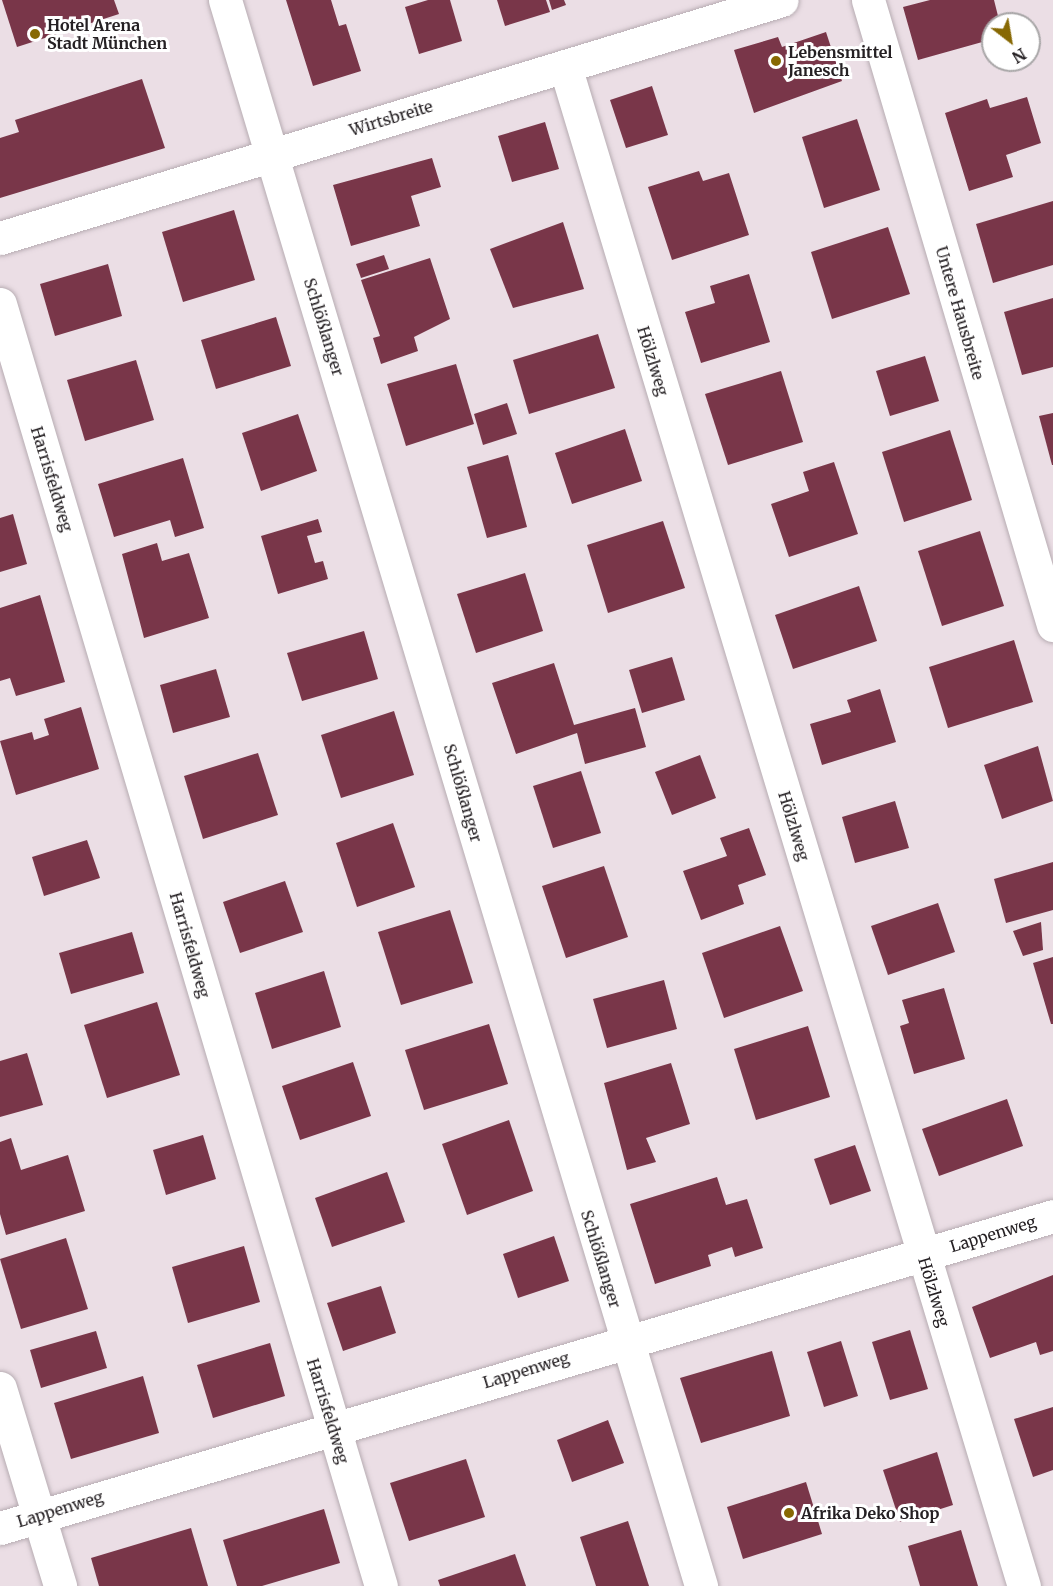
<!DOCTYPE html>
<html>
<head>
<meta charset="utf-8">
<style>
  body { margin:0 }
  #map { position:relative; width:1053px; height:1586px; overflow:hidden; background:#ebdee5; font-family:Merriweather,serif }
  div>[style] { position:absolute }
  .building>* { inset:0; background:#793649 }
  .roads { filter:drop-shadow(0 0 2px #b7acb2) drop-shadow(0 0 2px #b7acb2) }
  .minor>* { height:33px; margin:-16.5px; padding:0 16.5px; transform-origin:16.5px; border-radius:16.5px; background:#fff }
  .dots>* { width:16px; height:16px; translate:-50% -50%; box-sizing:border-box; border:3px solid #fff; border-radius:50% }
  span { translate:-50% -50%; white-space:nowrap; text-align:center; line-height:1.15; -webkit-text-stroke:6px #fff; paint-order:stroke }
  .poi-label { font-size:16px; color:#252023; font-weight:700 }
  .left { translate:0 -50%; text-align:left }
  .street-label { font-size:16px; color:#252023 }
  .north { position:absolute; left:981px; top:12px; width:60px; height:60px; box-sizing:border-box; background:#fff; border:2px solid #a8a6a7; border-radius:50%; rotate:149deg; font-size:16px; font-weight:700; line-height:24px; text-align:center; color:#252023 }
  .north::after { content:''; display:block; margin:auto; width:21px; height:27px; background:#876803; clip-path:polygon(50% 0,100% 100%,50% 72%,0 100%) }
</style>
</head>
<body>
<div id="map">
  <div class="building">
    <i style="clip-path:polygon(2px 0,114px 0,119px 14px,17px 47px)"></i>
    <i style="clip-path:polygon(286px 0,331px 0,339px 26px,346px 24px,361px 71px,313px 86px)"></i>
    <i style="clip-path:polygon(428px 0,450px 0,462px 41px,419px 54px,405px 7px)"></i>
    <i style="clip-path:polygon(497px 0,546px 0,550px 12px,505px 26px)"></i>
    <i style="clip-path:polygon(549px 0,564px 0,566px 5px,552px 10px)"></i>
    <i style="clip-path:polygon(930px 0,994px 0,1000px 24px,993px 24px,993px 39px,918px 60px,903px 7px)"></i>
    <i style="clip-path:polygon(826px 32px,842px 81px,754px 113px,734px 50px,778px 37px,782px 47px)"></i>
    <i style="clip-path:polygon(142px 79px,165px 148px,0 198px,0 138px,19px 132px,15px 120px)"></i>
    <i style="clip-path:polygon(652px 86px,668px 135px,626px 148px,610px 100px)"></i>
    <i style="clip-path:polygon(1027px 97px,1041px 143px,1006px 155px,1013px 177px,969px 191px,945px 113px,987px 99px,990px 108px)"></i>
    <i style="clip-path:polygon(857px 119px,880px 190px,824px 208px,802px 137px)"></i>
    <i style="clip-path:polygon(545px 122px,559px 169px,512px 182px,498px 136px)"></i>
    <i style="clip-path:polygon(432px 158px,441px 187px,411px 196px,420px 226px,351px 246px,333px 185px)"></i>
    <i style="clip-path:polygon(699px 171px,703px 181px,729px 173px,749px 235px,672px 260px,648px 187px)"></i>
    <i style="clip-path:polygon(1053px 201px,1053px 265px,993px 283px,976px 224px)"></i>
    <i style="clip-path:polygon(234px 210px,255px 280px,183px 302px,162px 232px)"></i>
    <i style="clip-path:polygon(563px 222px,584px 289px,513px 308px,490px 249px)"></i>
    <i style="clip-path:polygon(888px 227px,910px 294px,832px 319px,811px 252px)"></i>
    <i style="clip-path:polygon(384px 255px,389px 269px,361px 278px,356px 264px)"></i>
    <i style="clip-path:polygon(430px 258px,450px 319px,414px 337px,418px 351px,381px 364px,373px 338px,380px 336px,361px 280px)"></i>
    <i style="clip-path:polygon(108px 264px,122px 316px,55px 336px,40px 284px)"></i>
    <i style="clip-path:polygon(749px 274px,770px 342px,701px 363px,685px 312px,715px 303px,710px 286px)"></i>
    <i style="clip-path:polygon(1053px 298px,1053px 367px,1022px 375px,1004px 312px)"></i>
    <i style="clip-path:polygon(276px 317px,291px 366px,216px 389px,201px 340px)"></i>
    <i style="clip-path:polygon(598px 334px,615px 388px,529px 414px,513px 360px)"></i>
    <i style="clip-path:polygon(925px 356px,939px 401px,890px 416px,876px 371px)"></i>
    <i style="clip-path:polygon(136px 360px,154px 420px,85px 441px,67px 380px)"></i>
    <i style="clip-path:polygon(456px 364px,474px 424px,406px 446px,387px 384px)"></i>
    <i style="clip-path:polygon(781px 371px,803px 442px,728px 465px,705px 394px)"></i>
    <i style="clip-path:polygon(507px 403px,517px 434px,483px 445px,474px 414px)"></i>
    <i style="clip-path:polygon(1053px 413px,1053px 465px,1052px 465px,1039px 416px)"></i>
    <i style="clip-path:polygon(298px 414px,317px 471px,261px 491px,242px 433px)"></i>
    <i style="clip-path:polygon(625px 429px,642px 481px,572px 504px,555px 453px)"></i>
    <i style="clip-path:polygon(950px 430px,972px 500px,904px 522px,882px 452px)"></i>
    <i style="clip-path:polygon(508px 455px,527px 527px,487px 538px,467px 467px)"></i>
    <i style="clip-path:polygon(183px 458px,204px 528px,175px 537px,170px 520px,114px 537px,98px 484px)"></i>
    <i style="clip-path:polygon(834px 462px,858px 534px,789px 557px,771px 504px,809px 491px,803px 472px)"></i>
    <i style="clip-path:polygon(13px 514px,27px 564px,0 572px,0 518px)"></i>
    <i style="clip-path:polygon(318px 519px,322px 532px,307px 536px,315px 563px,323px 561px,328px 579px,278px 594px,261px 536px)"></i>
    <i style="clip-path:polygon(663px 521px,685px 588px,608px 613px,587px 545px)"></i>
    <i style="clip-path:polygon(980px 531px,1004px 606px,942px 626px,918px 551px)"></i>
    <i style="clip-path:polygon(157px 543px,162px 561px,189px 553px,209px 618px,144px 638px,122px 554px)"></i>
    <i style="clip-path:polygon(525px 573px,543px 631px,476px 653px,457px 594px)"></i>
    <i style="clip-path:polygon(859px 586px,877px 641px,793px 669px,775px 615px)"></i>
    <i style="clip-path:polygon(40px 595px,65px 682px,16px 696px,10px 678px,0 681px,0 608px)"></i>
    <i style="clip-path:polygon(364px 631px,378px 679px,302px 701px,287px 653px)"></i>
    <i style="clip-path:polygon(1014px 640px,1033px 702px,948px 728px,929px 667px)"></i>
    <i style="clip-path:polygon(672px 657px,685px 700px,642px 713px,629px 670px)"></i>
    <i style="clip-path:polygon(554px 663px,574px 725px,635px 708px,646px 747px,585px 764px,577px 733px,516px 754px,492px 683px)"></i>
    <i style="clip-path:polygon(216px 669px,230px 717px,173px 733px,160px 685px)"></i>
    <i style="clip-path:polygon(880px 689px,896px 742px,822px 765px,810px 724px,851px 712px,847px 700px)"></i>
    <i style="clip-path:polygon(81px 707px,99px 769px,16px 795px,0 741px,32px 732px,34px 740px,49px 735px,44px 719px)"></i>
    <i style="clip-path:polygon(394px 711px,414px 775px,341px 798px,321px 735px)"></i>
    <i style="clip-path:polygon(1038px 746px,1053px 801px,1002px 819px,984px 765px)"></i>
    <i style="clip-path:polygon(258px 753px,278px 815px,203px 839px,184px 776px)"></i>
    <i style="clip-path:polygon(700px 755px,716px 798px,672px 815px,655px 772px)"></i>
    <i style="clip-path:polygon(581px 771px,601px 833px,553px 848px,533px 786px)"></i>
    <i style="clip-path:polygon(895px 801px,909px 848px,855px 863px,842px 817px)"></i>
    <i style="clip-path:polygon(393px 823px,415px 887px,357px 907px,336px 843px)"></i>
    <i style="clip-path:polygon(749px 828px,766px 875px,738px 885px,744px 904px,701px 920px,683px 871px,727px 856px,720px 838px)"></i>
    <i style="clip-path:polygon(87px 840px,100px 878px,44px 896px,32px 857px)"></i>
    <i style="clip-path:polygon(1053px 862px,1053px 910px,1006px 923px,994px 879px)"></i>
    <i style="clip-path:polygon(604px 866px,628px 937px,566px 958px,542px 886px)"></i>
    <i style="clip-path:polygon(285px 881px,303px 932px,240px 953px,223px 902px)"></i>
    <i style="clip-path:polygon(938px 903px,955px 952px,888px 975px,871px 926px)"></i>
    <i style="clip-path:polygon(450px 910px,473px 983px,401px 1005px,378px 932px)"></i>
    <i style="clip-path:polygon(1041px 922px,1043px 950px,1023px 956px,1013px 931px)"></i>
    <i style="clip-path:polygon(780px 926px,803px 991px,724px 1018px,702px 953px)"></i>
    <i style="clip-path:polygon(132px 932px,144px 973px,71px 994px,59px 953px)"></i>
    <i style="clip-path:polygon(1053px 957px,1053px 1024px,1051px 1024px,1033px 963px)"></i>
    <i style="clip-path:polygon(324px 971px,341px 1027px,272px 1049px,255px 993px)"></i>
    <i style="clip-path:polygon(664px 980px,677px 1029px,607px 1048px,593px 999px)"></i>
    <i style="clip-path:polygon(944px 988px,965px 1059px,914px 1074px,900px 1026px,909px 1023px,902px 1000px)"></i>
    <i style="clip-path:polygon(157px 1002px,180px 1075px,107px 1098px,84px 1025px)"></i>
    <i style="clip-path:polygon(489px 1024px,508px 1084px,424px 1110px,405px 1050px)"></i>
    <i style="clip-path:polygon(808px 1026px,830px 1097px,756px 1120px,734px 1049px)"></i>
    <i style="clip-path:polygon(27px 1053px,43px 1105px,0 1117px,0 1061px)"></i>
    <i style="clip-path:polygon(353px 1062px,371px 1116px,300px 1140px,282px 1086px)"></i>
    <i style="clip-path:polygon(671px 1063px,690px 1124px,646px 1138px,656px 1162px,627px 1170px,604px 1083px)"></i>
    <i style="clip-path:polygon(1007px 1099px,1023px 1146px,939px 1176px,922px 1129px)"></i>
    <i style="clip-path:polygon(509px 1120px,533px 1191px,467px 1215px,442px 1144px)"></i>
    <i style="clip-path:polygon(203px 1135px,216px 1179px,166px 1195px,153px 1150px)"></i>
    <i style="clip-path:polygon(11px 1138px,21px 1170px,68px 1155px,85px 1211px,6px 1235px,0 1214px,0 1142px)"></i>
    <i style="clip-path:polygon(855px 1145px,871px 1191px,830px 1205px,814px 1159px)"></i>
    <i style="clip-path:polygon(387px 1172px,405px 1222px,332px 1247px,315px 1198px)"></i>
    <i style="clip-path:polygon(717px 1177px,726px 1205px,747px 1199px,763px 1248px,735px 1257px,732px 1247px,708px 1255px,711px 1266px,655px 1284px,630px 1204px)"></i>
    <i style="clip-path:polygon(554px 1236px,569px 1281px,518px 1298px,503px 1254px)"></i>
    <i style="clip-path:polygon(66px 1238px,88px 1309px,21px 1329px,0 1259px)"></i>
    <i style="clip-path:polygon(244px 1246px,260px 1302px,188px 1323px,172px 1267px)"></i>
    <i style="clip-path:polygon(1053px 1275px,1053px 1351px,1040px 1355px,1036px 1342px,990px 1358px,972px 1307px)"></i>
    <i style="clip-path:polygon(381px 1286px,396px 1333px,343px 1351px,327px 1303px)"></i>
    <i style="clip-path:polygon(910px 1330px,928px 1389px,890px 1400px,872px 1342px)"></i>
    <i style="clip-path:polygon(96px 1331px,107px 1368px,41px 1388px,30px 1350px)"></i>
    <i style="clip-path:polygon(841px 1341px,858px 1396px,824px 1407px,807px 1352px)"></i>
    <i style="clip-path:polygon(270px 1343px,285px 1396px,213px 1418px,197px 1365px)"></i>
    <i style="clip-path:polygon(772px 1351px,790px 1416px,701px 1443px,680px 1378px)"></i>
    <i style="clip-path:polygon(143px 1376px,159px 1433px,71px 1459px,54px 1403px)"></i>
    <i style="clip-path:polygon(1053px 1407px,1053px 1470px,1033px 1477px,1014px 1419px)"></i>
    <i style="clip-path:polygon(608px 1420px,624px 1463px,572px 1482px,557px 1440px)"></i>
    <i style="clip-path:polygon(937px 1452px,953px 1505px,900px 1522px,883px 1470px)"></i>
    <i style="clip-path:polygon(466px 1459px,485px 1517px,409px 1541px,390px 1483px)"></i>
    <i style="clip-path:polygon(806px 1482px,822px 1534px,743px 1559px,727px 1507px)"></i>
    <i style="clip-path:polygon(324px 1509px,340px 1563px,262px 1586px,237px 1586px,223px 1540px)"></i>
    <i style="clip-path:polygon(628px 1521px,649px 1586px,596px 1586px,580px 1537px)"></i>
    <i style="clip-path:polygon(191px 1528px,208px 1586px,99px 1586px,91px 1558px)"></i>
    <i style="clip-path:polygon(961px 1530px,978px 1586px,920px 1586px,908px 1546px)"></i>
    <i style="clip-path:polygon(515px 1554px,526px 1586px,440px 1586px,438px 1580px)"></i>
  </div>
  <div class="roads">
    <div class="minor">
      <i style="left:225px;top:0;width:1656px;rotate:73.29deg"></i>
      <i style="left:868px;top:0;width:652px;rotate:73.51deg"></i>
      <i style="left:565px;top:66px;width:1588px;rotate:73.2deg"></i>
      <i style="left:0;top:238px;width:817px;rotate:-16.93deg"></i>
      <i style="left:0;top:304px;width:1337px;rotate:73.45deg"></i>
      <i style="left:0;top:1388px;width:207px;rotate:73.1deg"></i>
      <i style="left:0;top:1528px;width:1098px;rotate:-16.5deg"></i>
    </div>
  </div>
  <div class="dots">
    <i style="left:35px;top:34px;background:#876803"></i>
    <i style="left:776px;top:61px;background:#876803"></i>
    <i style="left:789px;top:1513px;background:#876803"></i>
  </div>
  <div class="poi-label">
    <span class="left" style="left:47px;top:34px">Hotel Arena<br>Stadt München</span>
    <span class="left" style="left:788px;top:61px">Lebensmittel<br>Janesch</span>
    <span class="left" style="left:801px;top:1513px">Afrika Deko Shop</span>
  </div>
  <div class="street-label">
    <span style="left:391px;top:118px;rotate:-17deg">Wirtsbreite</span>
    <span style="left:960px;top:313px;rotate:74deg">Untere Hausbreite</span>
    <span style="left:324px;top:327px;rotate:73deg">Schlößlanger</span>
    <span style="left:653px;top:361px;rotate:73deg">Hölzlweg</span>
    <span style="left:52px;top:479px;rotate:73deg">Harrisfeldweg</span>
    <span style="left:463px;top:793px;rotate:74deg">Schlößlanger</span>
    <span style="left:794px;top:826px;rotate:73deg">Hölzlweg</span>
    <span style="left:190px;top:945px;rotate:74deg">Harrisfeldweg</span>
    <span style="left:993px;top:1234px;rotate:-17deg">Lappenweg</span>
    <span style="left:601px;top:1259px;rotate:73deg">Schlößlanger</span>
    <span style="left:934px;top:1292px;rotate:73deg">Hölzlweg</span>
    <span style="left:526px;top:1370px;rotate:-17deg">Lappenweg</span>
    <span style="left:328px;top:1411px;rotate:73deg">Harrisfeldweg</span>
    <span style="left:60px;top:1509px;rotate:-17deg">Lappenweg</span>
  </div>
  <div class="north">N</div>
</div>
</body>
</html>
